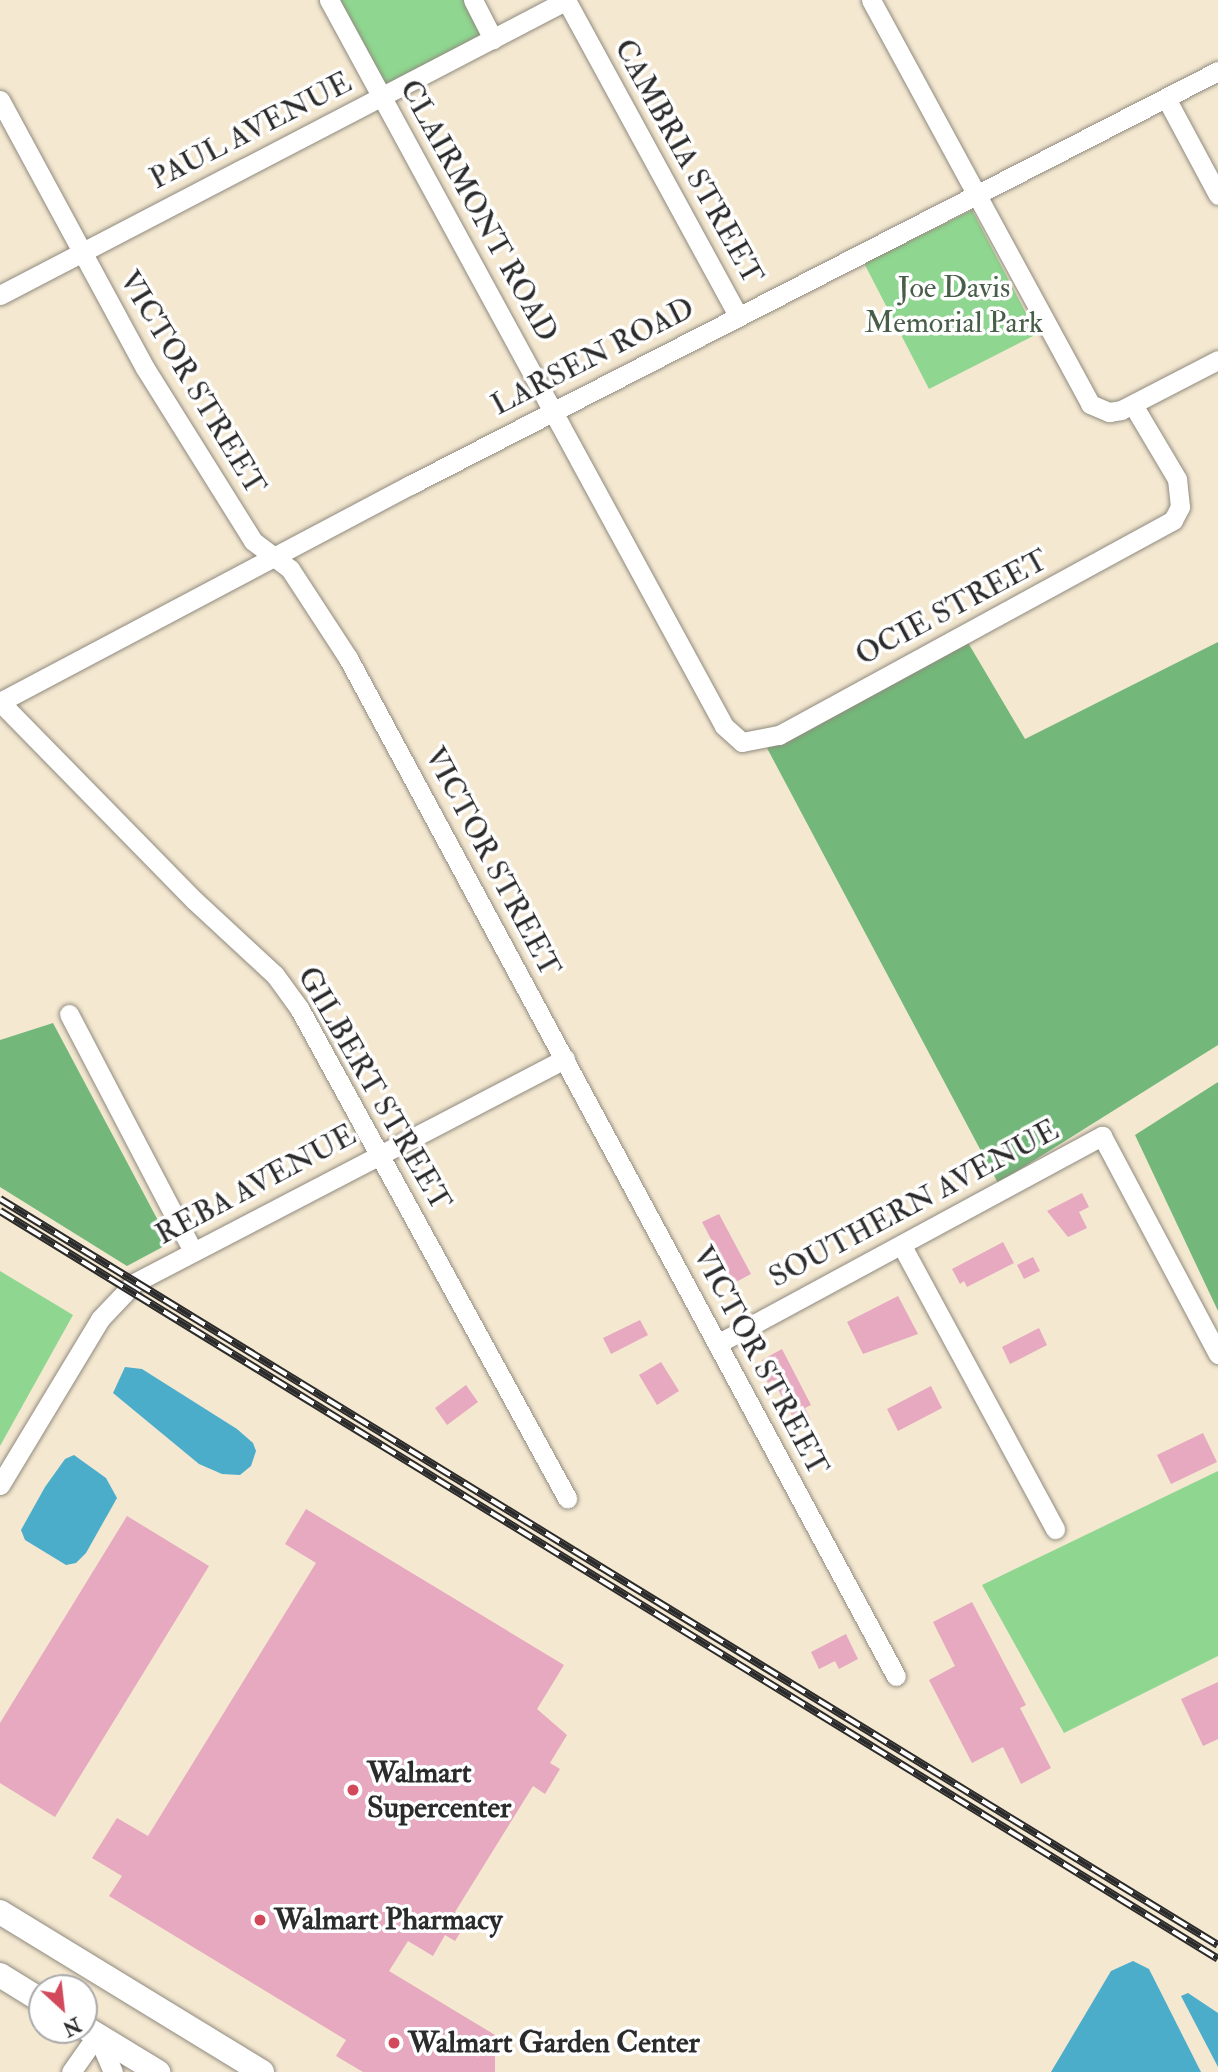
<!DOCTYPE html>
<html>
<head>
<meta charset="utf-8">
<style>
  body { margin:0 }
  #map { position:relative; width:1218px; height:2072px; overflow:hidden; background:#f4e8d1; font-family:"IM FELL Double Pica",serif }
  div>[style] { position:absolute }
  .green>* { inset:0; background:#8fd690 }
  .forest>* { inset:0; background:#73b77a }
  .water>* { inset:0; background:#4cadcb }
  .building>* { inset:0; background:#e6a9bf }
  .roads { filter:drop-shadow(0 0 2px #908a7e) drop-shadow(0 0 2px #908a7e) }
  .minor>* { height:19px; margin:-9.5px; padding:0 9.5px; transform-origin:9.5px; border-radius:9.5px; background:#fff }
  .major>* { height:24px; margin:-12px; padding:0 12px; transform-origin:12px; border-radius:12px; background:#fff }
  .rail>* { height:8px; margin-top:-4px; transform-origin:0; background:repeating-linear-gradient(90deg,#fff 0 16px,#2b2b2b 0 32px); box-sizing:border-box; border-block:2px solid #2b2b2b }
  .dots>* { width:19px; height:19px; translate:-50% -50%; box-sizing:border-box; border:4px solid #fff; border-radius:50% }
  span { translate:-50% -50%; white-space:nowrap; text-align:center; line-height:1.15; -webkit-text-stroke:7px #fff; paint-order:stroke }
  .street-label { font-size:30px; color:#2b2b2b }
  .park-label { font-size:30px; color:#495e49 }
  .poi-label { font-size:30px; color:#2b2b2b; font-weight:700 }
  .left { translate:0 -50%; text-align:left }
  .north { position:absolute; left:28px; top:1974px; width:70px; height:70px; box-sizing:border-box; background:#fff; border:2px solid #aaa; border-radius:50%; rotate:153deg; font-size:19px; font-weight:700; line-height:28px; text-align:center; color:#2b2b2b }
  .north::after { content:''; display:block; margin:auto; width:24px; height:32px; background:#d1495b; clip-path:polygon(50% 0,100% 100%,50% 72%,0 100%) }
</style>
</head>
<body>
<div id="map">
  <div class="green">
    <i style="clip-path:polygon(336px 0,465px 0,483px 33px,392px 84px,382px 83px)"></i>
    <i style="clip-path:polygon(972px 210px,1037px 334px,929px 389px,864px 263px)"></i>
    <i style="clip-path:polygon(0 1271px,73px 1315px,0 1446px)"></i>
    <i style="clip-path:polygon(1218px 1471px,1218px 1656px,1064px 1733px,982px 1585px)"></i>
  </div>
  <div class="forest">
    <i style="clip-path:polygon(967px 641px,1025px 739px,1218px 642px,1218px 1045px,998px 1183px,767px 748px)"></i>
    <i style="clip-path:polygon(53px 1023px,170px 1243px,127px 1266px,0 1187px,0 1040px)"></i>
    <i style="clip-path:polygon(1218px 1082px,1218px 1311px,1135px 1135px)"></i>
  </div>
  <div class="water">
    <i style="clip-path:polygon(125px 1367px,142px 1369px,237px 1429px,253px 1443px,256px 1451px,251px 1466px,240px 1475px,222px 1474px,199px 1464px,113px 1393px)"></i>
    <i style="clip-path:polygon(74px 1455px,106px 1478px,117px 1498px,86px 1553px,76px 1563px,66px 1565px,25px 1540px,21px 1530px,45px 1487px,65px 1459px)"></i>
    <i style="clip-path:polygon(1133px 1961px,1149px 1969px,1201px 2072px,1051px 2072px,1111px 1971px)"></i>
    <i style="clip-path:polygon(1188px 1993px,1218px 2013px,1218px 2067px,1181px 1996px)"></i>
  </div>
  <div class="building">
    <i style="clip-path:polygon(1082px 1193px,1089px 1207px,1079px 1212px,1087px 1228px,1068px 1237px,1047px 1211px)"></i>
    <i style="clip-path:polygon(719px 1214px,751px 1274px,734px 1283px,702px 1222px)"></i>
    <i style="clip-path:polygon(1003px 1242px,1014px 1263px,967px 1287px,964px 1281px,960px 1284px,952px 1269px)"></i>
    <i style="clip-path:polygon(1033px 1257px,1040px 1271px,1024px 1279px,1017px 1265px)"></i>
    <i style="clip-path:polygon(898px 1296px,918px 1334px,863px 1354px,847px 1322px)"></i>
    <i style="clip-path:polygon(640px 1320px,648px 1335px,611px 1354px,603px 1338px)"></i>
    <i style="clip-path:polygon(1039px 1328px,1047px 1345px,1010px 1364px,1002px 1347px)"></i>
    <i style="clip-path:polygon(782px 1349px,811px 1405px,805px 1408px,811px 1420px,798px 1427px,773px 1380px,768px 1383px,761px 1370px,766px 1367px,762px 1360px)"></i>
    <i style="clip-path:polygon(661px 1362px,679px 1391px,657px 1405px,639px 1375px)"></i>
    <i style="clip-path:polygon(466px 1385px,478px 1402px,447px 1425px,435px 1408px)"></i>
    <i style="clip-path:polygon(931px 1386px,942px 1408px,898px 1431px,887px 1409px)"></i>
    <i style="clip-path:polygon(1203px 1433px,1217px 1462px,1171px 1484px,1157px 1455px)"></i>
    <i style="clip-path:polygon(306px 1509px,564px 1665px,537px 1709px,567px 1735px,550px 1763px,560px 1769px,545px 1794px,533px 1786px,455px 1912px,468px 1920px,455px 1941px,445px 1935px,433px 1956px,408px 1941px,389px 1971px,495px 2035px,495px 2072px,363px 2072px,336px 2056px,346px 2040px,109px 1896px,122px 1876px,92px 1858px,117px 1818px,148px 1836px,316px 1563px,285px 1544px)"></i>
    <i style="clip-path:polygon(127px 1516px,209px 1566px,55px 1817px,0 1783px,0 1723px)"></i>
    <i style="clip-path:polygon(972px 1602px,1026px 1705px,1020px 1708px,1051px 1768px,1021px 1784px,1003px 1747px,972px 1763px,929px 1680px,955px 1666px,933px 1622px)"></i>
    <i style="clip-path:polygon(846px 1634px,858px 1659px,839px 1669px,835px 1661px,819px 1669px,811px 1652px)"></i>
    <i style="clip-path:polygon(1218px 1682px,1218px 1739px,1203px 1746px,1181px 1699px)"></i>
  </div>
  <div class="roads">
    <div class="minor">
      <i style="left:329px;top:0;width:826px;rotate:61.45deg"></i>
      <i style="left:724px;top:726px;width:24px;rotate:42deg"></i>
      <i style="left:742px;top:742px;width:38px;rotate:-11deg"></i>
      <i style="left:779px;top:735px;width:449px;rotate:-28.6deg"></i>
      <i style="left:1173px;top:520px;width:15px;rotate:-62deg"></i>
      <i style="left:1180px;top:507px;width:28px;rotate:-96deg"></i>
      <i style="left:1177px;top:479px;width:86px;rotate:-120.7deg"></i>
      <i style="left:473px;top:0;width:44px;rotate:62.9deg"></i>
      <i style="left:566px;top:0;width:359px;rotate:61.4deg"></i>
      <i style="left:871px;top:0;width:460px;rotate:61.5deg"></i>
      <i style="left:1090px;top:404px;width:21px;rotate:23deg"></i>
      <i style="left:1109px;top:412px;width:12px;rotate:-9deg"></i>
      <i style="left:1121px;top:410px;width:109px;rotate:-27.3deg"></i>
      <i style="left:1166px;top:98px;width:110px;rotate:61.8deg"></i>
      <i style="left:0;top:100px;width:305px;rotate:61.6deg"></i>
      <i style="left:145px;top:368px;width:204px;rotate:58deg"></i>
      <i style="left:253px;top:541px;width:46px;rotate:37.1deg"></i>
      <i style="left:290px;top:569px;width:106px;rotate:56.9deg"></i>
      <i style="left:348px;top:658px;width:1156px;rotate:61.71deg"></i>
      <i style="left:0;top:295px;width:639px;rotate:-27.49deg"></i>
      <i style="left:0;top:702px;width:464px;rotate:-27.9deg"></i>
      <i style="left:410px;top:485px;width:908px;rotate:-27.13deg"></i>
      <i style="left:0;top:702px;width:277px;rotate:45.6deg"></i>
      <i style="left:194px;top:900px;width:110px;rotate:42.8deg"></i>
      <i style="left:275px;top:975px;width:41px;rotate:54deg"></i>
      <i style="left:299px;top:1008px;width:559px;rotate:61.32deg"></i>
      <i style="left:69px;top:1014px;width:267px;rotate:62.4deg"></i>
      <i style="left:902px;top:1246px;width:322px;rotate:61.6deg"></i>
      <i style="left:717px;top:1344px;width:438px;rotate:-28.4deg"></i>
      <i style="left:1102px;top:1136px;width:247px;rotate:62deg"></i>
      <i style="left:0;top:1485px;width:194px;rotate:-58.9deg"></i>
      <i style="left:100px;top:1319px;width:50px;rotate:-46.6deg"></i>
      <i style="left:134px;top:1283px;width:486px;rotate:-27.5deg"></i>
      <i style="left:97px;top:2035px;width:40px;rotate:66.6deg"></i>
      <i style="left:71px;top:2072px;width:45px;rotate:-54.9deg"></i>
    </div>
    <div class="major">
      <i style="left:0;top:1912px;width:307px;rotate:31.4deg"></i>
      <i style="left:0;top:1975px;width:49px;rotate:31.8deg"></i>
      <i style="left:84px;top:2027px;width:87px;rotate:31.3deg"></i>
    </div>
  </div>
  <div class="rail">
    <i style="left:0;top:1199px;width:1428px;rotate:31.49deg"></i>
    <i style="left:0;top:1211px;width:1429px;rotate:31.55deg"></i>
  </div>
  <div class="dots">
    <i style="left:353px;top:1790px;background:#d1495b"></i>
    <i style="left:260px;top:1920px;background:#d1495b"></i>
    <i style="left:394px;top:2043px;background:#d1495b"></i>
  </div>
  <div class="street-label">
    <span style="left:251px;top:131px;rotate:-27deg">PAUL AVENUE</span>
    <span style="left:688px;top:162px;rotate:61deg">CAMBRIA STREET</span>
    <span style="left:478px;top:211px;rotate:61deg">CLAIRMONT ROAD</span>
    <span style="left:593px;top:357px;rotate:-27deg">LARSEN ROAD</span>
    <span style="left:192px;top:383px;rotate:59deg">VICTOR STREET</span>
    <span style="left:952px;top:608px;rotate:-28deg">OCIE STREET</span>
    <span style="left:492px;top:862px;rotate:62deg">VICTOR STREET</span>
    <span style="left:374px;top:1089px;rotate:60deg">GILBERT STREET</span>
    <span style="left:256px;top:1185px;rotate:-28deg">REBA AVENUE</span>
    <span style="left:914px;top:1204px;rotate:-28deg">SOUTHERN AVENUE</span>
    <span style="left:760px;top:1361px;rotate:62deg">VICTOR STREET</span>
  </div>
  <div class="park-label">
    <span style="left:954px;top:305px">Joe Davis<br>Memorial Park</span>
  </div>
  <div class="poi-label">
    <span class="left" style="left:367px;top:1790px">Walmart<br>Supercenter</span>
    <span class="left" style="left:274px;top:1920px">Walmart Pharmacy</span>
    <span class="left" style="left:408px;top:2043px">Walmart Garden Center</span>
  </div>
  <div class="north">N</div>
</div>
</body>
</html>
